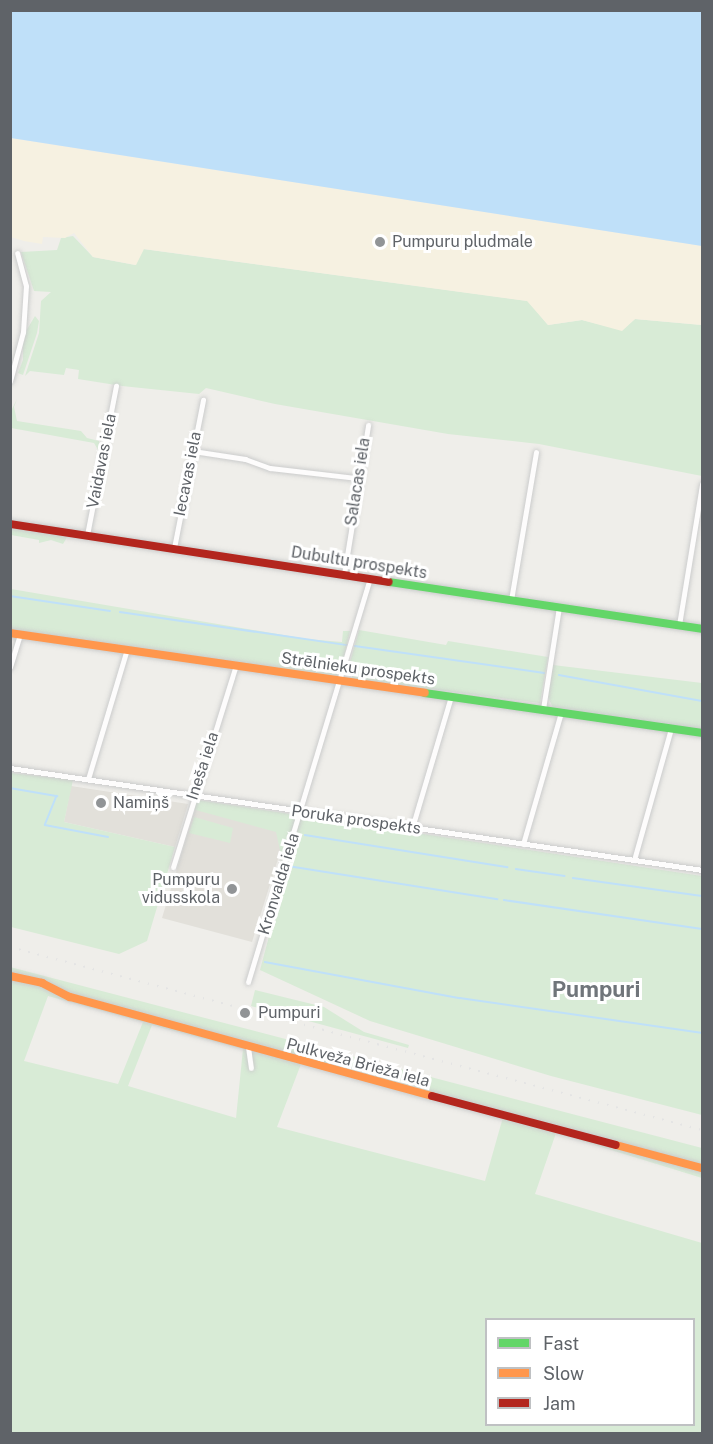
<!DOCTYPE html>
<html>
<head>
<meta charset="utf-8">
<style>
  body { margin:0 }
  #map { position:relative; width:713px; height:1444px; overflow:hidden; background:#efeeea; font-family:"Public Sans",sans-serif }
  div>[style] { position:absolute }
  .education>* { inset:0; background:#e2e0da }
  .green>* { inset:0; background:#d8ebd6 }
  .sand>* { inset:0; background:#f6f1e1 }
  .water>* { inset:0; background:#bfe0f9 }
  .stream>* { height:1.5px; margin:-0.75px; padding:0 0.75px; transform-origin:0.75px; border-radius:0.75px; background:#bfe0f9 }
  .roads { filter:drop-shadow(0 0 2px #cbcccc) drop-shadow(0 0 2px #cbcccc) }
  .street>* { height:5px; margin:-2.5px; padding:0 2.5px; transform-origin:2.5px; border-radius:2.5px; background:#fdfcfc }
  .fast>* { height:8px; margin:-4px; padding:0 4px; transform-origin:4px; border-radius:4px; background:#63d668 }
  .slow>* { height:8px; margin:-4px; padding:0 4px; transform-origin:4px; border-radius:4px; background:#ff974d }
  .jam>* { height:8px; margin:-4px; padding:0 4px; transform-origin:4px; border-radius:4px; background:#b3261e }
  .rail>* { height:1.5px; margin-top:-0.75px; transform-origin:0; background:repeating-linear-gradient(90deg,#e4e4e4 0 1.5px,transparent 0 9.5px) }
  .dots>* { width:16px; height:16px; translate:-50% -50%; box-sizing:border-box; border:3px solid #fff; border-radius:50% }
  span { translate:-50% -50%; white-space:nowrap; text-align:center; line-height:1.15; -webkit-text-stroke:6px #fff; paint-order:stroke }
  .poi-label { font-size:16px; color:#5f6368 }
  .left { translate:0 -50%; text-align:left }
  .right { translate:-100% -50%; text-align:right }
  .street-label { font-size:16px; color:#5f6368 }
  .district-label { font-size:22px; color:#70757a; font-weight:700 }
  .frame { position:absolute; inset:0; border:12px solid #5f6368; pointer-events:none }
  .legend { position:absolute; left:485px; top:1318px; width:210px; height:108px; box-sizing:border-box; background:#fff; border:2px solid #bfc1c3; margin:0; padding:8px 10px; list-style:none; font-size:18px; color:#5f6368 }
  .legend li { display:flex; align-items:center; gap:12px; height:30px }
  .legend b { width:30px; border:2px solid #bfc1c3 }
</style>
</head>
<body>
<div id="map">
  <div class="education">
    <i style="clip-path:polygon(71px 786px,188px 804px,175px 847px,64px 822px)"></i>
    <i style="clip-path:polygon(197px 803px,289px 824px,252px 942px,162px 918px)"></i>
  </div>
  <div class="green">
    <i style="clip-path:polygon(73px 236px,93px 257px,135px 265px,143px 249px,528px 301px,548px 325px,582px 320px,622px 330px,635px 319px,702px 325px,702px 476px,539px 444px,448px 434px,275px 404px,206px 388px,199px 394px,122px 386px,78px 379px,79px 370px,66px 368px,64px 375px,30px 371px,25px 376px,39px 333px,41px 301px,51px 292px,34px 291px,21px 252px,57px 250px,61px 238px)"></i>
    <i style="clip-path:polygon(35px 316px,39px 321px,37px 333px,23px 375px,18px 373px,23px 360px,23px 336px)"></i>
    <i style="clip-path:polygon(17px 399px,14px 407px,17px 421px,81px 431px,87px 438px,99px 441px,100px 453px,94px 443px,11px 428px,11px 411px)"></i>
    <i style="clip-path:polygon(10px 528px,67px 536px,66px 539px,63px 544px,51px 540px,39px 543px,39px 540px,11px 535px)"></i>
    <i style="clip-path:polygon(11px 589px,307px 639px,342px 642px,343px 631px,350px 631px,340px 674px,336px 676px,11px 630px)"></i>
    <i style="clip-path:polygon(359px 630px,446px 645px,448px 641px,548px 657px,540px 703px,353px 679px,348px 669px)"></i>
    <i style="clip-path:polygon(553px 665px,702px 683px,702px 729px,553px 708px,548px 697px)"></i>
    <i style="clip-path:polygon(11px 773px,73px 780px,64px 822px,175px 847px,147px 941px,119px 954px,11px 927px)"></i>
    <i style="clip-path:polygon(198px 800px,702px 876px,702px 1115px,551px 1076px,370px 1021px,260px 970px,287px 869px,283px 865px,274px 883px,282px 859px,276px 832px,192px 809px)"></i>
    <i style="clip-path:polygon(194px 817px,233px 828px,230px 843px,189px 833px)"></i>
    <i style="clip-path:polygon(evenodd,10px 967px,702px 1148px,702px 1178px,556px 1133px,535px 1194px,702px 1243px,702px 1433px,11px 1433px,10px 967px,48px 996px,143px 1022px,118px 1084px,24px 1061px,48px 996px,10px 967px,152px 1025px,243px 1049px,236px 1118px,128px 1086px,152px 1025px,10px 967px,301px 1064px,503px 1117px,485px 1181px,277px 1127px,301px 1064px,10px 967px,486px 1320px,694px 1320px,694px 1424px,486px 1424px,486px 1320px)"></i>
    <i style="clip-path:polygon(255px 990px,324px 1007px,364px 1032px,409px 1045px,408px 1048px,301px 1019px,306px 1018px,304px 1014px,298px 1019px,251px 1006px)"></i>
  </div>
  <div class="sand">
    <i style="clip-path:polygon(10px 138px,702px 246px,702px 325px,635px 319px,622px 331px,582px 320px,548px 325px,527px 301px,144px 249px,136px 265px,93px 257px,74px 233px,65px 238px,43px 237px,42px 244px,24px 241px,11px 237px)"></i>
  </div>
  <div class="water">
    <i style="clip-path:polygon(10px 11px,702px 11px,702px 246px,11px 138px)"></i>
  </div>
  <div class="stream">
    <i style="left:10px;top:596px;width:101px;rotate:8.5deg"></i>
    <i style="left:120px;top:612px;width:229px;rotate:8.3deg"></i>
    <i style="left:355px;top:646px;width:191px;rotate:8.1deg"></i>
    <i style="left:559px;top:675px;width:145px;rotate:10.3deg"></i>
    <i style="left:10px;top:788px;width:48px;rotate:9.7deg"></i>
    <i style="left:57px;top:796px;width:31px;rotate:112deg"></i>
    <i style="left:45px;top:825px;width:64px;rotate:10.8deg"></i>
    <i style="left:305px;top:835px;width:205px;rotate:9deg"></i>
    <i style="left:288px;top:866px;width:212px;rotate:9deg"></i>
    <i style="left:516px;top:869px;width:49px;rotate:8.1deg"></i>
    <i style="left:573px;top:878px;width:130px;rotate:7.9deg"></i>
    <i style="left:504px;top:900px;width:200px;rotate:8.3deg"></i>
    <i style="left:265px;top:962px;width:198px;rotate:10.5deg"></i>
    <i style="left:460px;top:998px;width:245px;rotate:8.2deg"></i>
  </div>
  <div class="roads">
    <div class="street">
      <i style="left:10px;top:381px;width:51px;rotate:-75.1deg"></i>
      <i style="left:23px;top:332px;width:46px;rotate:-86.3deg"></i>
      <i style="left:26px;top:286px;width:34px;rotate:-105deg"></i>
      <i style="left:193px;top:451px;width:53px;rotate:8.7deg"></i>
      <i style="left:245px;top:459px;width:27px;rotate:20deg"></i>
      <i style="left:270px;top:468px;width:88px;rotate:6.6deg"></i>
      <i style="left:87px;top:535px;width:152px;rotate:-79deg"></i>
      <i style="left:174px;top:548px;width:151px;rotate:-78.9deg"></i>
      <i style="left:344px;top:574px;width:151px;rotate:-80.8deg"></i>
      <i style="left:511px;top:600px;width:150px;rotate:-80.4deg"></i>
      <i style="left:679px;top:625px;width:143px;rotate:-80.7deg"></i>
      <i style="left:10px;top:667px;width:34px;rotate:-73deg"></i>
      <i style="left:543px;top:709px;width:103px;rotate:-81.1deg"></i>
      <i style="left:10px;top:768px;width:699px;rotate:8.38deg"></i>
      <i style="left:88px;top:779px;width:136px;rotate:-73.3deg"></i>
      <i style="left:412px;top:828px;width:138px;rotate:-73.5deg"></i>
      <i style="left:523px;top:844px;width:137px;rotate:-73.9deg"></i>
      <i style="left:634px;top:860px;width:137px;rotate:-74.3deg"></i>
      <i style="left:173px;top:867px;width:212px;rotate:-72.7deg"></i>
      <i style="left:248px;top:982px;width:422px;rotate:-73.2deg"></i>
      <i style="left:248px;top:1047px;width:21px;rotate:82deg"></i>
    </div>
    <div class="fast">
      <i style="left:389px;top:582px;width:317px;rotate:8.5deg"></i>
      <i style="left:425px;top:693px;width:280px;rotate:8.2deg"></i>
    </div>
    <div class="slow">
      <i style="left:10px;top:633px;width:419px;rotate:8.2deg"></i>
      <i style="left:10px;top:976px;width:33px;rotate:12deg"></i>
      <i style="left:42px;top:983px;width:31px;rotate:27deg"></i>
      <i style="left:70px;top:997px;width:375px;rotate:15.3deg"></i>
      <i style="left:616px;top:1145px;width:89px;rotate:15deg"></i>
    </div>
    <div class="jam">
      <i style="left:10px;top:524px;width:383px;rotate:8.7deg"></i>
      <i style="left:432px;top:1096px;width:190px;rotate:14.9deg"></i>
    </div>
  </div>
  <div class="rail">
    <i style="left:10px;top:947px;width:716px;rotate:14.81deg"></i>
  </div>
  <div class="dots">
    <i style="left:380px;top:242px;background:#919496"></i>
    <i style="left:101px;top:803px;background:#919496"></i>
    <i style="left:232px;top:889px;background:#919496"></i>
    <i style="left:245px;top:1013px;background:#919496"></i>
  </div>
  <div class="poi-label">
    <span class="left" style="left:392px;top:242px">Pumpuru pludmale</span>
    <span class="left" style="left:113px;top:803px">Namiņš</span>
    <span class="right" style="left:220px;top:889px">Pumpuru<br>vidusskola</span>
    <span class="left" style="left:258px;top:1013px">Pumpuri</span>
  </div>
  <div class="street-label">
    <span style="left:102px;top:461px;rotate:-79deg">Vaidavas iela</span>
    <span style="left:188px;top:474px;rotate:-79deg">Iecavas iela</span>
    <span style="left:358px;top:482px;rotate:-81deg">Salacas iela</span>
    <span style="left:359px;top:563px;rotate:9deg">Dubultu prospekts</span>
    <span style="left:358px;top:669px;rotate:8deg">Strēlnieku prospekts</span>
    <span style="left:203px;top:766px;rotate:-72deg">Ineša iela</span>
    <span style="left:356px;top:820px;rotate:8deg">Poruka prospekts</span>
    <span style="left:279px;top:884px;rotate:-73deg">Kronvalda iela</span>
    <span style="left:358px;top:1063px;rotate:15deg">Pulkveža Brieža iela</span>
  </div>
  <div class="district-label">
    <span style="left:596px;top:990px">Pumpuri</span>
  </div>
  <div class="frame"></div>
  <ul class="legend">
  <li><b style="height:8px;background:#63d668"></b>Fast</li>
  <li><b style="height:8px;background:#ff974d"></b>Slow</li>
  <li><b style="height:8px;background:#b3261e"></b>Jam</li>
  </ul>
</div>
</body>
</html>
